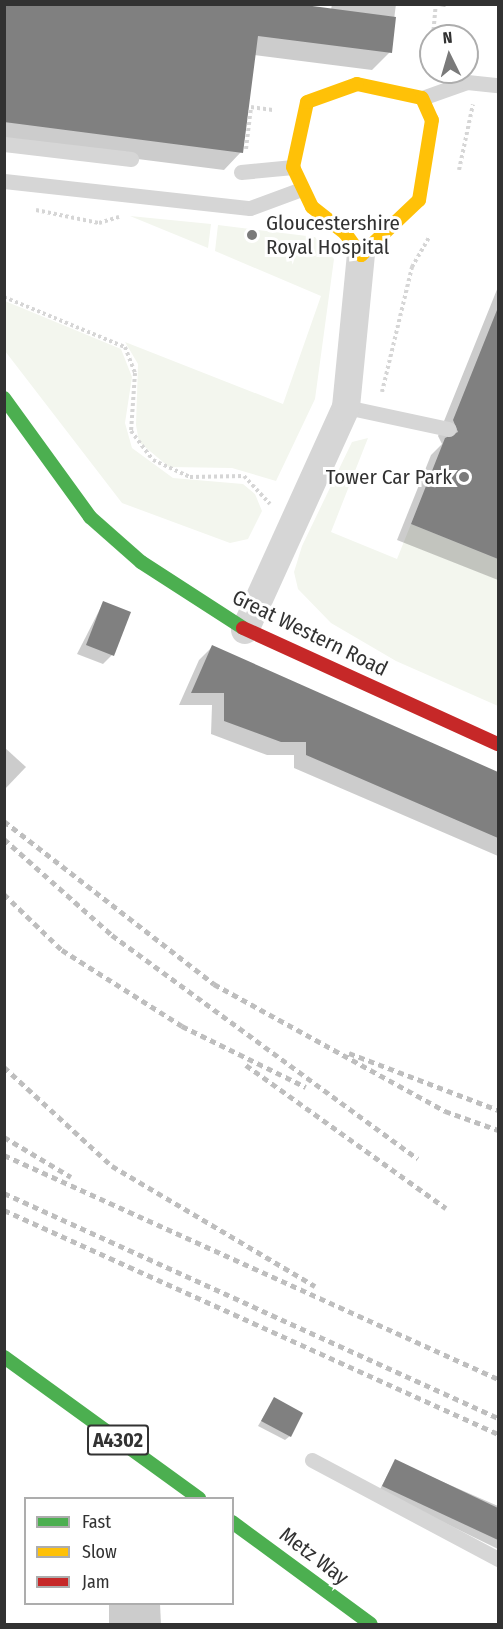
<!DOCTYPE html>
<html>
<head>
<meta charset="utf-8">
<style>
  body { margin:0 }
  #map { position:relative; width:503px; height:1629px; overflow:hidden; background:#fff; font-family:"Fira Sans Condensed",sans-serif }
  div>[style] { position:absolute }
  .green>* { inset:0; background:#f3f6ee }
  .shadow>* { inset:0; background:#0003 }
  .building>* { inset:0; background:#808080 }
  .path>* { height:4px; margin-top:-2px; transform-origin:0; background:repeating-linear-gradient(90deg,#d6d6d6 0 3px,transparent 0 6px) }
  .lane>* { height:15px; margin:-7.5px; padding:0 7.5px; transform-origin:7.5px; border-radius:7.5px; background:#d6d6d6 }
  .street>* { height:28px; margin:-14px; padding:0 14px; transform-origin:14px; border-radius:14px; background:#d6d6d6 }
  .fast>* { height:14px; margin:-7px; padding:0 7px; transform-origin:7px; border-radius:7px; background:#4caf50 }
  .slow>* { height:14px; margin:-7px; padding:0 7px; transform-origin:7px; border-radius:7px; background:#ffc107 }
  .jam>* { height:14px; margin:-7px; padding:0 7px; transform-origin:7px; border-radius:7px; background:#c62828 }
  .rail>* { height:4.5px; margin-top:-2.25px; transform-origin:0; background:repeating-linear-gradient(90deg,#bebebe 0 6px,transparent 0 10.5px) }
  .dots>* { width:16px; height:16px; translate:-50% -50%; box-sizing:border-box; border:3px solid #fff; border-radius:50% }
  span { translate:-50% -50%; white-space:nowrap; text-align:center; line-height:1.15; -webkit-text-stroke:6px #fff; paint-order:stroke }
  .shield-label span { padding:2px 4px; background:#fff; border:2px solid; border-radius:4px; -webkit-text-stroke-width:0 }
  .shield-label { font-size:20px; color:#323232; font-weight:700 }
  .poi-label { font-size:21px; color:#323232 }
  .left { translate:0 -50%; text-align:left }
  .right { translate:-100% -50%; text-align:right }
  .street-label { font-size:21px; color:#323232 }
  .frame { position:absolute; inset:0; border:6px solid #323232; pointer-events:none }
  .legend { position:absolute; left:24px; top:1497px; width:210px; height:108px; box-sizing:border-box; background:#fff; border:2px solid #adadad; margin:0; padding:8px 10px; list-style:none; font-size:18px; color:#323232 }
  .legend li { display:flex; align-items:center; gap:12px; height:30px }
  .legend b { width:30px; border:2px solid #adadad }
  .north { position:absolute; left:419px; top:24px; width:60px; height:60px; box-sizing:border-box; background:#fff; border:2px solid #adadad; border-radius:50%; rotate:355deg; font-size:16px; font-weight:700; line-height:24px; text-align:center; color:#323232 }
  .north::after { content:''; display:block; margin:auto; width:21px; height:27px; background:#7a7a7a; clip-path:polygon(50% 0,100% 100%,50% 72%,0 100%) }
</style>
</head>
<body>
<div id="map">
  <div class="green">
    <i style="clip-path:polygon(130px 216px,211px 224px,208px 248px)"></i>
    <i style="clip-path:polygon(218px 225px,315px 237px,334px 259px,315px 399px,276px 481px,232px 468px,169px 467px,139px 442px,136px 425px,138px 364px,125px 342px,283px 404px,321px 296px,215px 251px)"></i>
    <i style="clip-path:polygon(5px 301px,121px 349px,132px 377px,125px 423px,132px 448px,173px 478px,243px 484px,255px 494px,262px 511px,248px 539px,230px 543px,122px 503px,5px 351px)"></i>
    <i style="clip-path:polygon(368px 438px,331px 532px,397px 559px,411px 524px,498px 559px,498px 706px,396px 661px,331px 623px,298px 589px,294px 572px,302px 546px,352px 442px)"></i>
  </div>
  <div class="shadow">
    <i style="clip-path:polygon(4px 4px,331px 10px,332px 4px,396px 4px,390px 52px,372px 70px,254px 55px,241px 152px,224px 170px,4px 142px)"></i>
    <i style="clip-path:polygon(427px 4px,448px 4px,445px 7px)"></i>
    <i style="clip-path:polygon(498px 287px,498px 580px,397px 540px,431px 455px,442px 444px,438px 436px)"></i>
    <i style="clip-path:polygon(103px 603px,112px 655px,103px 664px,77px 654px)"></i>
    <i style="clip-path:polygon(212px 647px,498px 775px,498px 856px,294px 768px,294px 755px,267px 755px,211px 734px,212px 705px,179px 705px,199px 660px)"></i>
    <i style="clip-path:polygon(4px 747px,26px 767px,4px 790px)"></i>
    <i style="clip-path:polygon(274px 1399px,290px 1436px,285px 1440px,258px 1426px)"></i>
    <i style="clip-path:polygon(395px 1461px,498px 1506px,498px 1549px,379px 1491px)"></i>
    <i style="clip-path:polygon(109px 1604px,160px 1604px,161px 1624px,109px 1624px)"></i>
  </div>
  <div class="building">
    <i style="clip-path:polygon(4px 4px,297px 4px,396px 17px,392px 53px,258px 36px,243px 153px,4px 122px)"></i>
    <i style="clip-path:polygon(497px 310px,498px 310px,498px 559px,411px 524px,445px 438px,458px 432px,453px 420px)"></i>
    <i style="clip-path:polygon(103px 601px,131px 612px,114px 656px,86px 645px)"></i>
    <i style="clip-path:polygon(212px 645px,498px 772px,498px 838px,306px 755px,306px 742px,281px 742px,224px 721px,224px 693px,191px 693px)"></i>
    <i style="clip-path:polygon(274px 1397px,303px 1413px,291px 1437px,261px 1421px)"></i>
    <i style="clip-path:polygon(395px 1459px,498px 1508px,498px 1540px,382px 1486px)"></i>
  </div>
  <div class="path">
    <i style="left:433px;top:36px;width:32px;rotate:-85deg"></i>
    <i style="left:429px;top:69px;width:19px;rotate:-84deg"></i>
    <i style="left:246px;top:149px;width:42px;rotate:-83.2deg"></i>
    <i style="left:251px;top:107px;width:22px;rotate:8deg"></i>
    <i style="left:459px;top:170px;width:67px;rotate:-78deg"></i>
    <i style="left:36px;top:210px;width:64px;rotate:11.7deg"></i>
    <i style="left:99px;top:223px;width:21px;rotate:-17deg"></i>
    <i style="left:270px;top:226px;width:20px;rotate:9deg"></i>
    <i style="left:4px;top:297px;width:131px;rotate:22.5deg"></i>
    <i style="left:125px;top:347px;width:28px;rotate:69deg"></i>
    <i style="left:135px;top:373px;width:58px;rotate:93.9deg"></i>
    <i style="left:131px;top:431px;width:36px;rotate:53deg"></i>
    <i style="left:153px;top:460px;width:41px;rotate:24.7deg"></i>
    <i style="left:190px;top:477px;width:54px;rotate:-1.1deg"></i>
    <i style="left:244px;top:476px;width:38px;rotate:47deg"></i>
    <i style="left:382px;top:392px;width:129px;rotate:-76.5deg"></i>
    <i style="left:412px;top:267px;width:34px;rotate:-60deg"></i>
  </div>
  <div class="lane">
    <i style="left:422px;top:98px;width:48px;rotate:-19.6deg"></i>
    <i style="left:467px;top:82px;width:31px;rotate:6deg"></i>
    <i style="left:4px;top:144px;width:128px;rotate:6.7deg"></i>
    <i style="left:241px;top:172px;width:52px;rotate:-5.5deg"></i>
    <i style="left:4px;top:181px;width:247px;rotate:6.3deg"></i>
    <i style="left:250px;top:208px;width:52px;rotate:-20.2deg"></i>
    <i style="left:346px;top:407px;width:105px;rotate:12.1deg"></i>
    <i style="left:312px;top:1460px;width:211px;rotate:28deg"></i>
  </div>
  <div class="street">
    <i style="left:245px;top:630px;width:245px;rotate:-65.6deg"></i>
    <i style="left:346px;top:407px;width:153px;rotate:-84.4deg"></i>
  </div>
  <div class="fast">
    <i style="left:4px;top:398px;width:147px;rotate:54.1deg"></i>
    <i style="left:90px;top:517px;width:68px;rotate:41.4deg"></i>
    <i style="left:141px;top:562px;width:121px;rotate:32.9deg"></i>
    <i style="left:4px;top:1357px;width:241px;rotate:35.9deg"></i>
    <i style="left:232px;top:1522px;width:172px;rotate:36.3deg"></i>
  </div>
  <div class="slow">
    <i style="left:357px;top:84px;width:66px;rotate:12.2deg"></i>
    <i style="left:422px;top:98px;width:24px;rotate:66deg"></i>
    <i style="left:432px;top:120px;width:81px;rotate:99.2deg"></i>
    <i style="left:419px;top:200px;width:80px;rotate:136.5deg"></i>
    <i style="left:361px;top:255px;width:27px;rotate:-126deg"></i>
    <i style="left:345px;top:233px;width:42px;rotate:-141.8deg"></i>
    <i style="left:312px;top:207px;width:44px;rotate:-115.4deg"></i>
    <i style="left:293px;top:167px;width:66px;rotate:-77.8deg"></i>
    <i style="left:307px;top:102px;width:53px;rotate:-19.8deg"></i>
  </div>
  <div class="jam">
    <i style="left:243px;top:628px;width:280px;rotate:24.5deg"></i>
  </div>
  <div class="rail">
    <i style="left:4px;top:821px;width:266px;rotate:37.8deg"></i>
    <i style="left:214px;top:984px;width:264px;rotate:28.8deg"></i>
    <i style="left:445px;top:1111px;width:56px;rotate:19.7deg"></i>
    <i style="left:4px;top:839px;width:144px;rotate:41.6deg"></i>
    <i style="left:112px;top:935px;width:379px;rotate:36.2deg"></i>
    <i style="left:4px;top:894px;width:81px;rotate:44deg"></i>
    <i style="left:62px;top:950px;width:142px;rotate:32.3deg"></i>
    <i style="left:182px;top:1026px;width:138px;rotate:26.2deg"></i>
    <i style="left:349px;top:1053px;width:160px;rotate:20.9deg"></i>
    <i style="left:246px;top:1065px;width:246px;rotate:35.6deg"></i>
    <i style="left:4px;top:1067px;width:147px;rotate:42.5deg"></i>
    <i style="left:112px;top:1166px;width:236px;rotate:30.6deg"></i>
    <i style="left:4px;top:1137px;width:78px;rotate:30.8deg"></i>
    <i style="left:4px;top:1155px;width:542px;rotate:24.39deg"></i>
    <i style="left:4px;top:1193px;width:543px;rotate:24.49deg"></i>
    <i style="left:4px;top:1210px;width:542px;rotate:24.39deg"></i>
  </div>
  <div class="dots">
    <i style="left:252px;top:235px;background:#7a7a7a"></i>
    <i style="left:464px;top:477px;background:#7a7a7a"></i>
  </div>
  <div class="shield-label">
    <span style="left:118px;top:1440px">A4302</span>
  </div>
  <div class="poi-label">
    <span class="left" style="left:266px;top:235px">Gloucestershire<br>Royal Hospital</span>
    <span class="right" style="left:452px;top:477px">Tower Car Park</span>
  </div>
  <div class="street-label">
    <span style="left:310px;top:633px;rotate:26deg">Great Western Road</span>
    <span style="left:314px;top:1556px;rotate:37deg">Metz Way</span>
  </div>
  <div class="frame"></div>
  <ul class="legend">
  <li><b style="height:8px;background:#4caf50"></b>Fast</li>
  <li><b style="height:8px;background:#ffc107"></b>Slow</li>
  <li><b style="height:8px;background:#c62828"></b>Jam</li>
  </ul>
  <div class="north">N</div>
</div>
</body>
</html>
